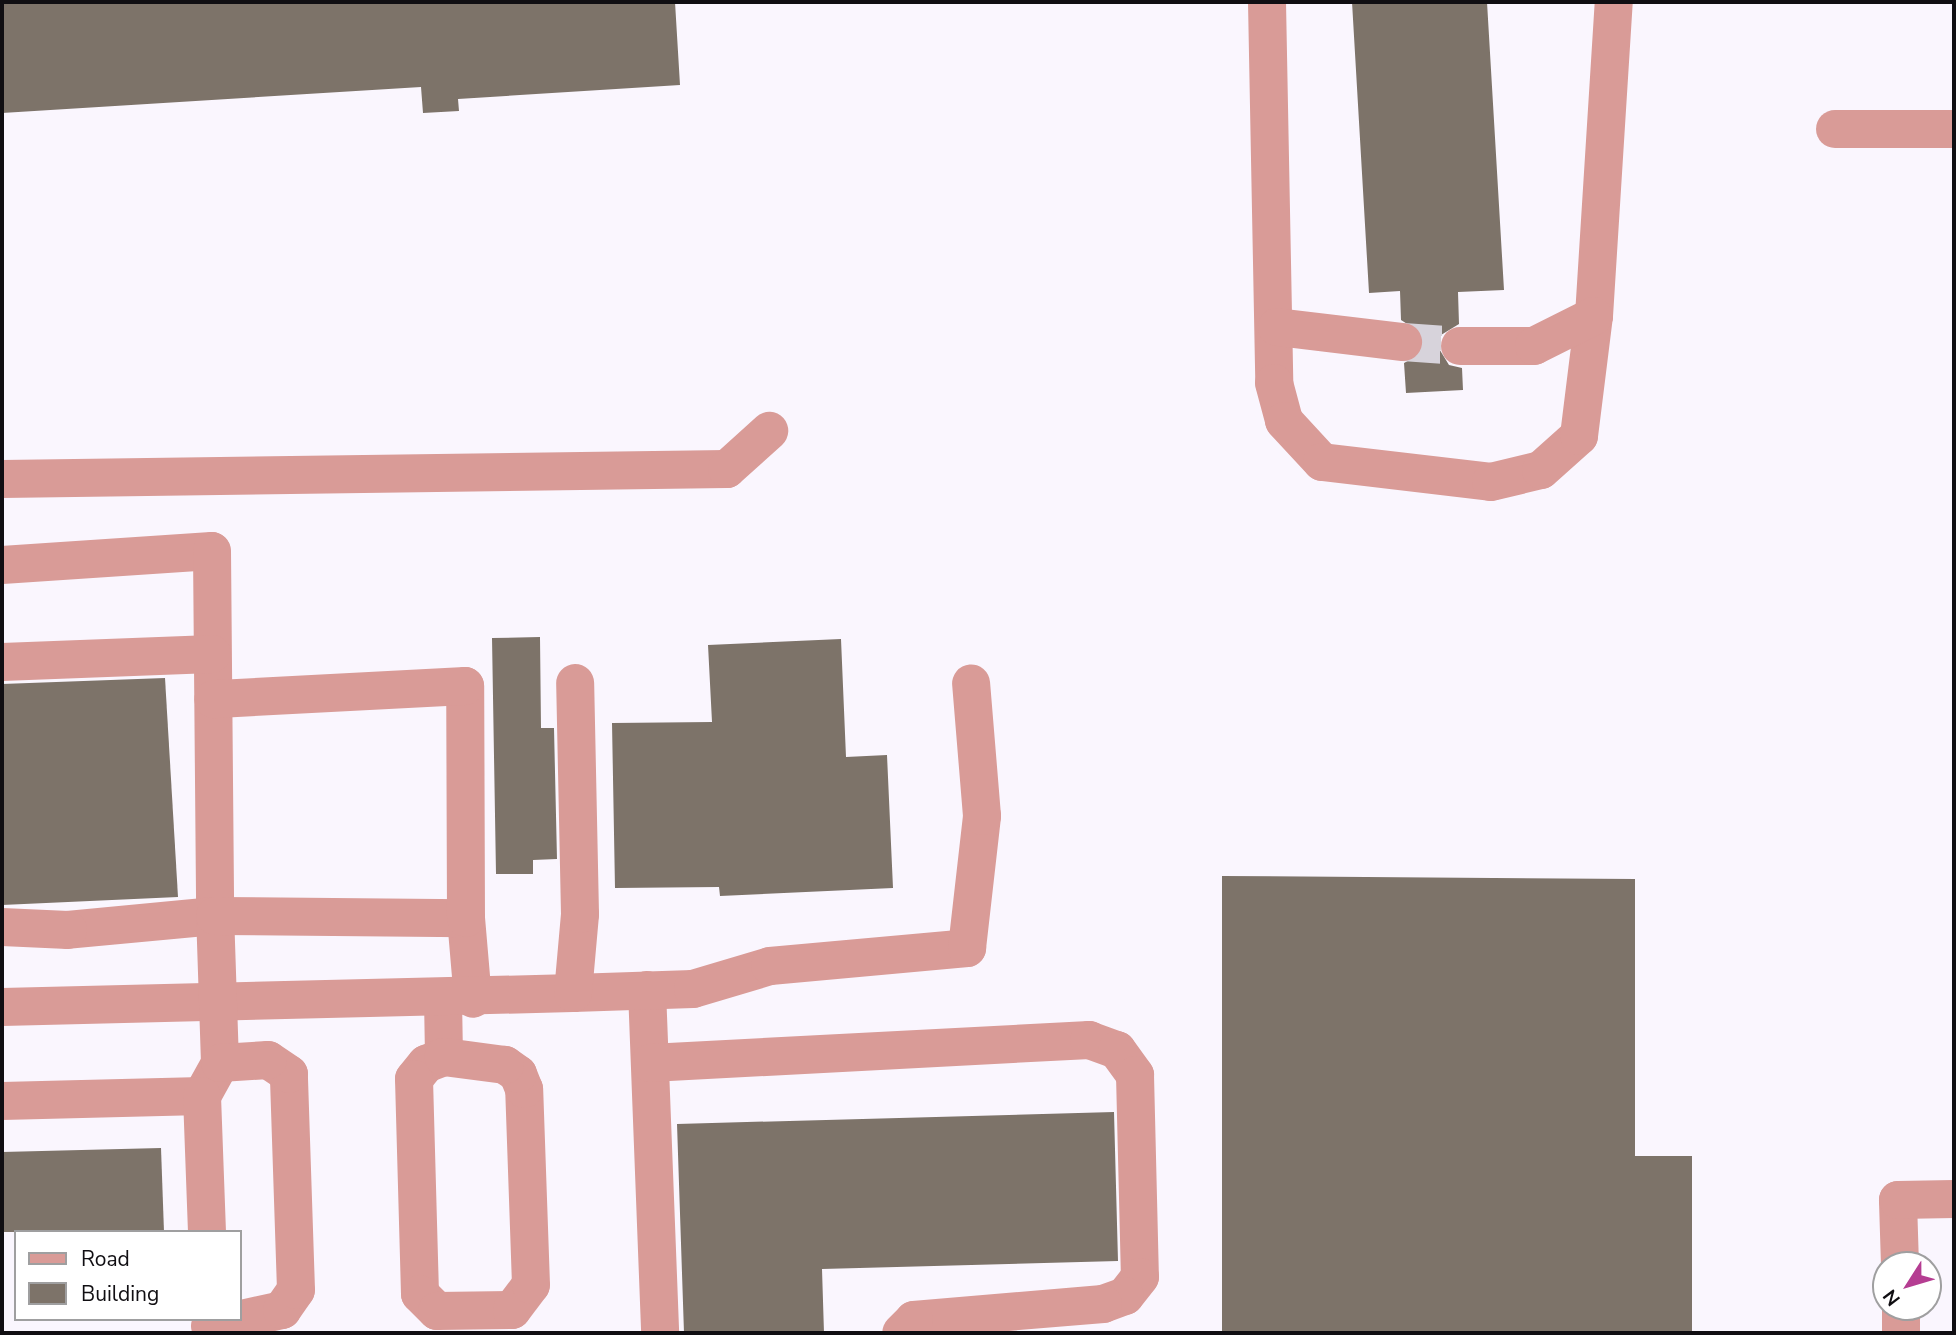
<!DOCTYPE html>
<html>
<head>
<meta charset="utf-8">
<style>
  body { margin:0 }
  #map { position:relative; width:1956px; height:1335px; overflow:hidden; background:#faf6fe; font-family:"Nunito Sans",sans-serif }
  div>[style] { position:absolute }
  .building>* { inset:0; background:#7d7369 }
  .minor-tunnel>* { height:38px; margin-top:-19px; transform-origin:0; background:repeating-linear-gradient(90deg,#d7d3db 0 38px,transparent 0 57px) }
  .minor>* { height:38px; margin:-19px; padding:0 19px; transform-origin:19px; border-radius:19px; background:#d99b97 }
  span { translate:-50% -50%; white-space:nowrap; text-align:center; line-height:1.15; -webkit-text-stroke:7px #fff; paint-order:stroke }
  .frame { position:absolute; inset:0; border:4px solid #100e12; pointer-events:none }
  .legend { position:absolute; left:14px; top:1230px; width:228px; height:91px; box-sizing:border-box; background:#fff; border:2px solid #9f9fa0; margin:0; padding:9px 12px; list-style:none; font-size:21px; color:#100e12 }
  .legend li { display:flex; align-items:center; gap:14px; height:35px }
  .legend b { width:35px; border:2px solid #9f9fa0 }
  .north { position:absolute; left:1872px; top:1251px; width:70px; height:70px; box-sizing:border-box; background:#fff; border:2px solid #9f9fa0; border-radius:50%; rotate:233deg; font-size:19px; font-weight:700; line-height:28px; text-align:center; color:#100e12 }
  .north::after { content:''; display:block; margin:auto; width:24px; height:32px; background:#b53d92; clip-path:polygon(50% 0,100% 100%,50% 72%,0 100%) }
</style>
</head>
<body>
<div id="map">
  <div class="building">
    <i style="clip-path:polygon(2px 2px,675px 2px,680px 85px,458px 99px,459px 111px,423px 113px,421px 87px,2px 113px)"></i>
    <i style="clip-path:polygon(1352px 2px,1487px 2px,1504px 290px,1458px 292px,1459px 324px,1441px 335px,1438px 347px,1449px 365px,1462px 368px,1463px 390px,1406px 393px,1404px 363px,1421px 354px,1423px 334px,1401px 320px,1400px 291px,1369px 293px)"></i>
    <i style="clip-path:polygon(540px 637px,541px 728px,554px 728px,557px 859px,533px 860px,533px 874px,496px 874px,492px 638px)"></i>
    <i style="clip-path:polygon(841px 639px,846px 757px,887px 755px,893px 888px,720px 896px,719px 887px,615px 888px,612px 723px,712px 722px,708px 645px)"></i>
    <i style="clip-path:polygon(165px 678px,178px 897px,2px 905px,2px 684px)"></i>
    <i style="clip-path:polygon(1222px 876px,1635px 879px,1635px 1156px,1692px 1156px,1692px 1333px,1222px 1333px)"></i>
    <i style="clip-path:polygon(1114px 1112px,1118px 1261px,822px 1269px,824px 1333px,684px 1333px,677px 1124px)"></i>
    <i style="clip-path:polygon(161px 1148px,164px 1232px,2px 1232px,2px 1152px)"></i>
  </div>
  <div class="minor-tunnel">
    <i style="left:1403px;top:342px;width:57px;rotate:4deg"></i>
  </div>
  <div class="minor">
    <i style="left:1267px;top:2px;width:381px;rotate:88.9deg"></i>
    <i style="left:1274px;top:383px;width:39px;rotate:75deg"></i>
    <i style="left:1284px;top:421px;width:56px;rotate:47.2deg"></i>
    <i style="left:1322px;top:462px;width:170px;rotate:6.7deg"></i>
    <i style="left:1491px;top:482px;width:51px;rotate:-13.5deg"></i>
    <i style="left:1541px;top:470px;width:51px;rotate:-41.8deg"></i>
    <i style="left:1579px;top:436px;width:121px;rotate:-82.9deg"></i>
    <i style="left:1594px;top:316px;width:315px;rotate:-86.4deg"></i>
    <i style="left:1835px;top:129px;width:119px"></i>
    <i style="left:1277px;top:327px;width:127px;rotate:6.8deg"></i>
    <i style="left:1460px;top:346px;width:74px"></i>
    <i style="left:1534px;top:346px;width:67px;rotate:-26.6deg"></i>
    <i style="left:2px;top:479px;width:725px;rotate:-0.79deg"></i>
    <i style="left:727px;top:469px;width:57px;rotate:-42.1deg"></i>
    <i style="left:2px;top:565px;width:210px;rotate:-3.8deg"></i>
    <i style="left:212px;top:551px;width:365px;rotate:89.5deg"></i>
    <i style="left:215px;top:916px;width:148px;rotate:174.6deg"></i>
    <i style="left:68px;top:930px;width:66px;rotate:-177.4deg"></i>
    <i style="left:2px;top:662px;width:210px;rotate:-2.2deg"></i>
    <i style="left:466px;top:918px;width:81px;rotate:85.1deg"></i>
    <i style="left:647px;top:990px;width:343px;rotate:87.8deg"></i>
    <i style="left:573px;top:993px;width:120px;rotate:-1.9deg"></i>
    <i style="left:693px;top:989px;width:80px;rotate:-16.6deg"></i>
    <i style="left:770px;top:966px;width:198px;rotate:-5.2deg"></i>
    <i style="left:967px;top:948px;width:133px;rotate:-83.5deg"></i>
    <i style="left:982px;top:816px;width:133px;rotate:-94.7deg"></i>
    <i style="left:443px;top:999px;width:58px;rotate:89deg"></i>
    <i style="left:444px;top:1057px;width:19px;rotate:159deg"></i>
    <i style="left:426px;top:1064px;width:19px;rotate:129deg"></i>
    <i style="left:414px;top:1079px;width:215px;rotate:88.4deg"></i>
    <i style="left:420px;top:1294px;width:24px;rotate:45deg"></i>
    <i style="left:437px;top:1311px;width:75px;rotate:-0.8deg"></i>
    <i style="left:512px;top:1310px;width:31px;rotate:-53deg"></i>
    <i style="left:531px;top:1285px;width:196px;rotate:-92deg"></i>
    <i style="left:524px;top:1089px;width:16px;rotate:-112deg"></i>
    <i style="left:518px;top:1074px;width:16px;rotate:-145deg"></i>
    <i style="left:505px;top:1065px;width:62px;rotate:-172.5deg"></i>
    <i style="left:2px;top:1007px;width:571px;rotate:-1.4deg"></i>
    <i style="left:573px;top:993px;width:79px;rotate:-84.9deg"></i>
    <i style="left:580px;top:914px;width:231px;rotate:-91.2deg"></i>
    <i style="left:650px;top:1063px;width:440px;rotate:-3deg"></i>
    <i style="left:1089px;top:1040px;width:30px;rotate:20deg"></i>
    <i style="left:1117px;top:1050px;width:31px;rotate:54deg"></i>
    <i style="left:1135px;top:1075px;width:202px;rotate:88.6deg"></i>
    <i style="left:1140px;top:1277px;width:24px;rotate:128deg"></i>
    <i style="left:1125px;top:1296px;width:23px;rotate:160deg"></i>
    <i style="left:1103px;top:1304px;width:190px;rotate:175.2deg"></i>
    <i style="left:914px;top:1320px;width:18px;rotate:135deg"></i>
    <i style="left:202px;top:1096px;width:38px;rotate:-61deg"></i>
    <i style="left:220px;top:1063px;width:147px;rotate:-91.9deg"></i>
    <i style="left:215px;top:916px;width:251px;rotate:0.5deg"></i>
    <i style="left:466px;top:918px;width:232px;rotate:-90.2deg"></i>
    <i style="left:465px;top:686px;width:252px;rotate:177deg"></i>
    <i style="left:2px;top:1101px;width:200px;rotate:-1.4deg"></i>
    <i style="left:202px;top:1096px;width:136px;rotate:87.9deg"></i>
    <i style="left:1900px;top:1265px;width:65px;rotate:-91.8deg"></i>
    <i style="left:1898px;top:1200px;width:56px;rotate:-1deg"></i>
    <i style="left:1901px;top:1307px;width:26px;rotate:90deg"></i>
    <i style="left:210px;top:1326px;width:74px;rotate:-12.5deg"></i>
    <i style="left:282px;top:1310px;width:24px;rotate:-55deg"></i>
    <i style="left:296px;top:1290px;width:216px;rotate:-91.9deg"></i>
    <i style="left:289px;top:1074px;width:25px;rotate:-146deg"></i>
    <i style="left:268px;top:1060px;width:48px;rotate:176.4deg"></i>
  </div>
  <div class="frame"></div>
  <ul class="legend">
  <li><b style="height:9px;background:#d99b97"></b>Road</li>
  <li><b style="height:19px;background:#7d7369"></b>Building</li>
  </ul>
  <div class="north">N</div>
</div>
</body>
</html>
